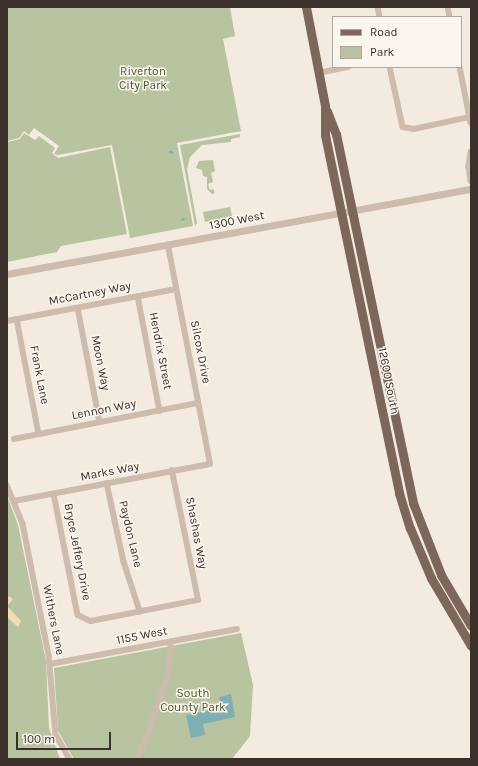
<!DOCTYPE html>
<html>
<head>
<meta charset="utf-8">
<style>
  body { margin:0 }
  #map { position:relative; width:478px; height:766px; overflow:hidden; background:#f4ebe0; font-family:Karla,sans-serif }
  div>[style] { position:absolute }
  .green>* { inset:0; background:#b7c49f }
  .sand>* { inset:0; background:#efddb6 }
  .water>* { inset:0; background:#7eafb2 }
  .stream>* { height:2px; margin:-1px; padding:0 1px; transform-origin:1px; border-radius:1px; background:#7eafb2 }
  .minor>* { height:5.5px; margin:-2.75px; padding:0 2.75px; transform-origin:2.75px; border-radius:2.75px; background:#cdbbab }
  .tertiary>* { height:7px; margin:-3.5px; padding:0 3.5px; transform-origin:3.5px; border-radius:3.5px; background:#cdbbab }
  .primary>* { height:9px; margin:-4.5px; padding:0 4.5px; transform-origin:4.5px; border-radius:4.5px; background:#7d675b }
  span { translate:-50% -50%; white-space:nowrap; text-align:center; line-height:1.15; -webkit-text-stroke:3px #fbf5ed; paint-order:stroke }
  .park-label { font-size:12px; color:#495a2d }
  .street-label { font-size:12px; color:#3b302a }
  .frame { position:absolute; inset:0; border:8px solid #3b302a; pointer-events:none }
  .legend { position:absolute; left:332px; top:16px; width:130px; height:52px; box-sizing:border-box; background:#fbf5ed; border:1px solid #aea69f; margin:0; padding:5px 7px; list-style:none; font-size:12px; color:#3b302a }
  .legend li { display:flex; align-items:center; gap:8px; height:20px }
  .legend b { width:20px; border:1px solid #aea69f }
  .scale { position:absolute; left:16px; top:732px; width:95px; height:18px; box-sizing:border-box; border:2px solid #3b302a; border-top:0; padding-left:5px; font-size:12px; line-height:14px; white-space:nowrap; color:#3b302a; -webkit-text-stroke:3px #fbf5ed; paint-order:stroke }
</style>
</head>
<body>
<div id="map">
  <div class="green">
    <i style="clip-path:polygon(7px 7px,230px 7px,235px 36px,223px 39px,241px 131px,177px 143px,193px 226px,130px 238px,112px 145px,58px 155px,54px 154px,59px 146px,34px 128px,29px 135px,24px 131px,19px 138px,7px 141px)"></i>
    <i style="clip-path:polygon(24px 133px,35px 140px,39px 136px,55px 148px,52px 153px,58px 158px,110px 147px,127px 234px,61px 246px,57px 252px,7px 262px,7px 142px,20px 139px)"></i>
    <i style="clip-path:polygon(240px 134px,240px 137px,231px 139px,231px 142px,202px 145px,190px 157px,187px 169px,197px 223px,195px 226px,180px 145px)"></i>
    <i style="clip-path:polygon(213px 160px,215px 171px,211px 173px,213px 182px,208px 184px,210px 190px,214px 189px,214px 194px,212px 194px,207px 189px,207px 177px,203px 176px,202px 170px,196px 168px,199px 161px)"></i>
    <i style="clip-path:polygon(230px 207px,232px 216px,205px 222px,203px 212px)"></i>
    <i style="clip-path:polygon(7px 496px,18px 525px,46px 661px,49px 728px,60px 759px,7px 759px)"></i>
    <i style="clip-path:polygon(241px 633px,253px 685px,250px 736px,232px 759px,74px 759px,58px 731px,54px 668px)"></i>
  </div>
  <div class="sand">
    <i style="clip-path:polygon(9px 596px,13px 599px,7px 606px,21px 621px,18px 627px,7px 617px,7px 599px)"></i>
  </div>
  <div class="water">
    <i style="clip-path:polygon(231px 694px,235px 717px,203px 724px,205px 735px,191px 738px,186px 715px,221px 708px,219px 697px)"></i>
  </div>
  <div class="stream">
    <i style="left:170px;top:152px;width:3px;rotate:18deg"></i>
    <i style="left:182px;top:220px;width:2px;rotate:-27deg"></i>
  </div>
  <div class="minor">
    <i style="left:378px;top:7px;width:10px;rotate:79deg"></i>
    <i style="left:448px;top:7px;width:10px;rotate:79deg"></i>
    <i style="left:390px;top:67px;width:61px;rotate:77.8deg"></i>
    <i style="left:403px;top:127px;width:11px;rotate:10deg"></i>
    <i style="left:414px;top:129px;width:57px;rotate:-12.1deg"></i>
    <i style="left:460px;top:67px;width:57px;rotate:78.9deg"></i>
    <i style="left:319px;top:73px;width:30px;rotate:-12deg"></i>
    <i style="left:471px;top:152px;width:15px;rotate:98deg"></i>
    <i style="left:469px;top:167px;width:14px;rotate:82deg"></i>
    <i style="left:138px;top:296px;width:117px;rotate:79.2deg"></i>
    <i style="left:78px;top:308px;width:116px;rotate:79.1deg"></i>
    <i style="left:17px;top:319px;width:117px;rotate:79.2deg"></i>
    <i style="left:7px;top:321px;width:172px;rotate:-10.7deg"></i>
    <i style="left:14px;top:439px;width:187px;rotate:-11.1deg"></i>
    <i style="left:107px;top:483px;width:81px;rotate:77.9deg"></i>
    <i style="left:124px;top:562px;width:52px;rotate:71.9deg"></i>
    <i style="left:7px;top:485px;width:42px;rotate:67.7deg"></i>
    <i style="left:23px;top:524px;width:134px;rotate:78.8deg"></i>
    <i style="left:49px;top:655px;width:80px;rotate:85deg"></i>
    <i style="left:56px;top:735px;width:28px;rotate:60deg"></i>
    <i style="left:54px;top:494px;width:123px;rotate:78.8deg"></i>
    <i style="left:78px;top:615px;width:14px;rotate:25deg"></i>
    <i style="left:91px;top:621px;width:109px;rotate:-11.1deg"></i>
    <i style="left:198px;top:600px;width:132px;rotate:-101.4deg"></i>
    <i style="left:14px;top:501px;width:199px;rotate:-10.7deg"></i>
    <i style="left:210px;top:464px;width:223px;rotate:-100.9deg"></i>
    <i style="left:50px;top:664px;width:190px;rotate:-10.6deg"></i>
    <i style="left:137px;top:759px;width:27px;rotate:-66deg"></i>
    <i style="left:148px;top:734px;width:62px;rotate:-71.3deg"></i>
    <i style="left:168px;top:675px;width:33px;rotate:-85deg"></i>
  </div>
  <div class="tertiary">
    <i style="left:7px;top:274px;width:472px;rotate:-10.4deg"></i>
  </div>
  <div class="primary">
    <i style="left:306px;top:7px;width:101px;rotate:79.1deg"></i>
    <i style="left:325px;top:106px;width:29px;rotate:90deg"></i>
    <i style="left:325px;top:135px;width:366px;rotate:78.3deg"></i>
    <i style="left:399px;top:493px;width:37px;rotate:73deg"></i>
    <i style="left:410px;top:528px;width:54px;rotate:67.2deg"></i>
    <i style="left:431px;top:578px;width:79px;rotate:59.5deg"></i>
    <i style="left:327px;top:111px;width:25px;rotate:69deg"></i>
    <i style="left:336px;top:134px;width:377px;rotate:78.2deg"></i>
    <i style="left:413px;top:503px;width:77px;rotate:68.7deg"></i>
    <i style="left:441px;top:575px;width:59px;rotate:59.5deg"></i>
  </div>
  <div class="park-label">
    <span style="left:143px;top:79px">Riverton<br>City Park</span>
    <span style="left:193px;top:701px">South<br>County Park</span>
  </div>
  <div class="street-label">
    <span style="left:237px;top:221px;rotate:-11deg">1300 West</span>
    <span style="left:90px;top:294px;rotate:-11deg">McCartney Way</span>
    <span style="left:160px;top:351px;rotate:79deg">Hendrix Street</span>
    <span style="left:200px;top:352px;rotate:79deg">Silcox Drive</span>
    <span style="left:100px;top:363px;rotate:79deg">Moon Way</span>
    <span style="left:39px;top:375px;rotate:79deg">Frank Lane</span>
    <span style="left:388px;top:381px;rotate:79deg">12600 South</span>
    <span style="left:104px;top:410px;rotate:-11deg">Lennon Way</span>
    <span style="left:110px;top:472px;rotate:-11deg">Marks Way</span>
    <span style="left:196px;top:533px;rotate:79deg">Shashas Way</span>
    <span style="left:130px;top:534px;rotate:77deg">Paydon Lane</span>
    <span style="left:77px;top:552px;rotate:79deg">Bryce Jeffery Drive</span>
    <span style="left:53px;top:620px;rotate:79deg">Withers Lane</span>
    <span style="left:142px;top:636px;rotate:-11deg">1155 West</span>
  </div>
  <div class="frame"></div>
  <ul class="legend">
  <li><b style="height:5px;background:#7d675b"></b>Road</li>
  <li><b style="height:11px;background:#b7c49f"></b>Park</li>
  </ul>
  <div class="scale">100 m</div>
</div>
</body>
</html>
